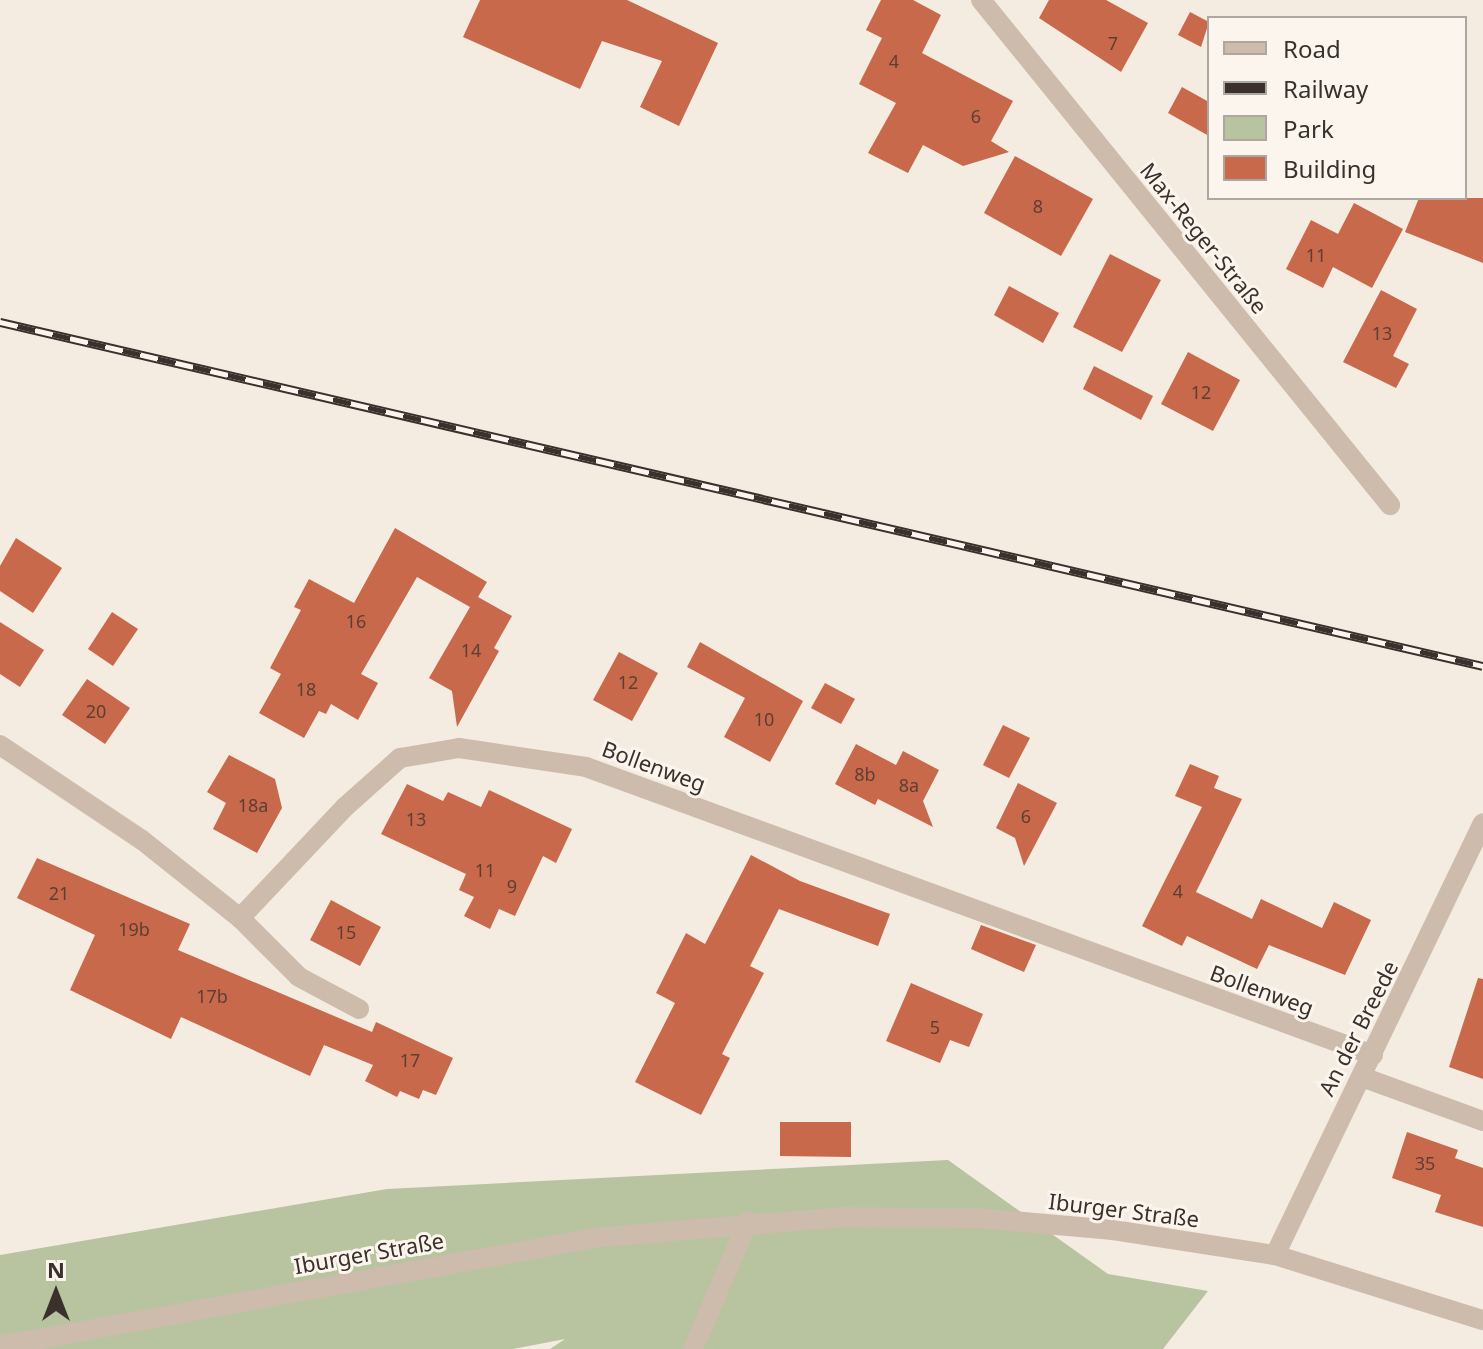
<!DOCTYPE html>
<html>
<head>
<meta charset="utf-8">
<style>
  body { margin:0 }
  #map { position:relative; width:1483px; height:1349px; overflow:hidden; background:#f4ebe1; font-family:"Noto Sans",sans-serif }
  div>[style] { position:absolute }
  .green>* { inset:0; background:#b8c4a0 }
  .building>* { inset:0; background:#c8694b }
  .street>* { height:20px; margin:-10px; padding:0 10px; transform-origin:10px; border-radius:10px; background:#cdbbac }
  .rail>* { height:9px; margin-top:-4.5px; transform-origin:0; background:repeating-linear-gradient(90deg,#fbf5ee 0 18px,#3b302b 0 36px); box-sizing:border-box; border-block:2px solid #3b302b }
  span { translate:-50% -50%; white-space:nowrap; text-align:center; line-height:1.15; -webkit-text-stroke:6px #fbf5ee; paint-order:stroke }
  .number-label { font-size:18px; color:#5e3e33 }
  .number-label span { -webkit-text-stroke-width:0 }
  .street-label { font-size:22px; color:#3b302b }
  .legend { position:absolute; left:1207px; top:16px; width:260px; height:184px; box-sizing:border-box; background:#fbf5ee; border:2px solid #aea6a0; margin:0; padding:10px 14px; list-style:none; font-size:24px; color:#3b302b }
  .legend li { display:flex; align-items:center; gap:16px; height:40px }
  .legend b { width:40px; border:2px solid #aea6a0 }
  .north { position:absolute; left:16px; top:1253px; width:80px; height:80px; -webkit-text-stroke:6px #fbf5ee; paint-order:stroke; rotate:0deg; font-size:22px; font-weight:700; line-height:32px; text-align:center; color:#3b302b }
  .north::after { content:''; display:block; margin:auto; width:28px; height:36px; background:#3b302b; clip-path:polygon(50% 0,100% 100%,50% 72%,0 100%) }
</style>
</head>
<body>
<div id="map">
  <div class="green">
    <i style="clip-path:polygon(948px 1160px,1108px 1274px,1208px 1291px,1163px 1349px,550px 1349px,565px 1339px,513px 1349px,0 1349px,0 1255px,387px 1189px)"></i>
  </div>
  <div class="building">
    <i style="clip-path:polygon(480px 0,627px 0,718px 43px,679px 126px,640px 107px,662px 61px,602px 41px,580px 89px,463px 37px)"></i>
    <i style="clip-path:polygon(881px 0,913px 0,941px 15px,922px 53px,1013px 101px,991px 141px,1009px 152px,963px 166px,923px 145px,908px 173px,868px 153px,896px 103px,859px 84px,882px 38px,866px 30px)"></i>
    <i style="clip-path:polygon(1049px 0,1106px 0,1148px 23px,1121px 72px,1039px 18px)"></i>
    <i style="clip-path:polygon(1190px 12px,1209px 22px,1201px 47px,1178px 35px)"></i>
    <i style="clip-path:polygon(1182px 87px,1209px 102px,1209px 136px,1168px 113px)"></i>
    <i style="clip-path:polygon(1015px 156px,1093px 199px,1061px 256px,984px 213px)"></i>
    <i style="clip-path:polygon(1419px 198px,1483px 198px,1483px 263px,1405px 232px)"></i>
    <i style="clip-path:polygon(1354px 203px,1403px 229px,1372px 288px,1333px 267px,1323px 288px,1286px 269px,1311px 220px,1338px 234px)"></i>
    <i style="clip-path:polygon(1110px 254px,1161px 280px,1122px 352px,1073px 327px)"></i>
    <i style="clip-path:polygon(1009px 286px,1059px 313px,1043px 343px,994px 315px)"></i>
    <i style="clip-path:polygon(1381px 290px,1417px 309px,1393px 356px,1409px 364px,1396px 388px,1343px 362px)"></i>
    <i style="clip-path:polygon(1188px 352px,1240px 380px,1213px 431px,1161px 404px)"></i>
    <i style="clip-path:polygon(1094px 366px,1153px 396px,1141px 420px,1083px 389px)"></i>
    <i style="clip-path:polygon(395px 528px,487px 582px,478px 597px,512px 616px,494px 648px,499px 651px,457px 727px,452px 691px,429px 678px,470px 607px,417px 577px,361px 674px,378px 683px,358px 720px,331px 704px,326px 714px,319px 711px,304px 738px,259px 713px,281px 674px,270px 668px,301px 610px,294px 607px,309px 579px,354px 603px)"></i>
    <i style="clip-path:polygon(16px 538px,62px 568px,33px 613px,0 591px,0 566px)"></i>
    <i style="clip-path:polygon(112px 612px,138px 629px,113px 666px,88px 649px)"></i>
    <i style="clip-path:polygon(0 622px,44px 650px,20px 687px,0 674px)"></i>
    <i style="clip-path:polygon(700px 642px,803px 701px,770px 762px,724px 737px,745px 698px,687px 667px)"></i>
    <i style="clip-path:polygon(619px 652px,658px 673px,632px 721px,593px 700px)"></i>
    <i style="clip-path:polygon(87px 679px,130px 708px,105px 744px,62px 715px)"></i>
    <i style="clip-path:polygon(825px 683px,855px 699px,841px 724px,811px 708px)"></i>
    <i style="clip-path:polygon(1003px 725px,1030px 738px,1009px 778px,983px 765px)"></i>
    <i style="clip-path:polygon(856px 744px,896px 765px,903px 751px,939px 770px,923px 801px,933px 827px,878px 799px,875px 805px,835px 784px)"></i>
    <i style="clip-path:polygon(229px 755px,275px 779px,282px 808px,257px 853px,213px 829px,226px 803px,207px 792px)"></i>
    <i style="clip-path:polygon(1190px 764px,1219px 776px,1214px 788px,1242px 799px,1196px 892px,1252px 919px,1261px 899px,1322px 928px,1334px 902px,1371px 920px,1345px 975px,1269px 945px,1257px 969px,1187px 936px,1182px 946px,1142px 926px,1202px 807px,1175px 796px)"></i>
    <i style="clip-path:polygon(1018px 783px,1057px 803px,1024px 866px,1015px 838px,996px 828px)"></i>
    <i style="clip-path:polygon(407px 784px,443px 801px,448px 792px,481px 807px,489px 790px,572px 829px,556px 863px,543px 856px,515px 916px,499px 909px,490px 929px,464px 916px,474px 897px,459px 890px,466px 874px,381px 834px)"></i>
    <i style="clip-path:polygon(751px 855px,800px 881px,890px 914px,878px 946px,779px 909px,750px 966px,764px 973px,722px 1054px,730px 1058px,701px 1115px,635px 1082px,675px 1003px,656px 993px,686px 933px,705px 944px)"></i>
    <i style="clip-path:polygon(37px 858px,190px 924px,178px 950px,372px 1032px,376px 1022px,453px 1058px,436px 1095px,423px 1090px,419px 1099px,400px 1091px,397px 1097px,365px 1081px,373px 1065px,324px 1045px,310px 1076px,181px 1017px,171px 1039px,70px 990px,95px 935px,17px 898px)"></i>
    <i style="clip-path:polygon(331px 900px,381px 927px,360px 966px,310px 940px)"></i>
    <i style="clip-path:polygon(981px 925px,1036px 945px,1024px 972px,971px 949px)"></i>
    <i style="clip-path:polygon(1478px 978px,1483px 979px,1483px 1079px,1449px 1067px)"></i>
    <i style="clip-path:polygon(911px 983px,983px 1014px,969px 1047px,950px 1040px,940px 1063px,886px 1041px)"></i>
    <i style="clip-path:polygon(780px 1122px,851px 1122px,851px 1157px,780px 1156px)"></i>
    <i style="clip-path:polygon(1407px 1132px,1458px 1150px,1455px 1158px,1483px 1168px,1483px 1227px,1435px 1212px,1441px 1195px,1392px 1178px)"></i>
  </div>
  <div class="street">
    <i style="left:981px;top:0;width:650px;rotate:51deg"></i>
    <i style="left:0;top:745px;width:171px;rotate:33.8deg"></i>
    <i style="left:142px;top:840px;width:125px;rotate:38.5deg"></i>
    <i style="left:240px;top:918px;width:153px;rotate:-46.6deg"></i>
    <i style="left:345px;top:807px;width:74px;rotate:-41.7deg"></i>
    <i style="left:400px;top:758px;width:60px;rotate:-9.6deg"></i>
    <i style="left:459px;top:748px;width:128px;rotate:8.5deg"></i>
    <i style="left:586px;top:767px;width:838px;rotate:20.1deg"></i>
    <i style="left:240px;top:918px;width:83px;rotate:45deg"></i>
    <i style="left:299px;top:977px;width:68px;rotate:28.1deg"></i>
    <i style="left:1362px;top:1077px;width:129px;rotate:20deg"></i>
    <i style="left:1275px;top:1255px;width:479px;rotate:-64.3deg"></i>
    <i style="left:0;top:1346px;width:611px;rotate:-10.28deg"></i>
    <i style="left:601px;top:1237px;width:242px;rotate:-4.7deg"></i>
    <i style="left:842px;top:1217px;width:135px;rotate:0.4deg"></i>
    <i style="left:977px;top:1218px;width:137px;rotate:5deg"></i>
    <i style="left:1113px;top:1230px;width:164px;rotate:8.8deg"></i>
    <i style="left:1275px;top:1255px;width:218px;rotate:17.4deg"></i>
    <i style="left:693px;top:1349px;width:139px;rotate:-66.7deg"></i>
  </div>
  <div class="rail">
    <i style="left:0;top:322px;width:1522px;rotate:13.06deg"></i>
  </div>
  <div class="number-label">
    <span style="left:1113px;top:43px">7</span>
    <span style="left:894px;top:61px">4</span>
    <span style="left:976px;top:116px">6</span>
    <span style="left:1038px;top:206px">8</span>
    <span style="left:1316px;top:255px">11</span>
    <span style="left:1382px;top:333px">13</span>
    <span style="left:1201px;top:392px">12</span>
    <span style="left:356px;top:621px">16</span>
    <span style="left:471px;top:650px">14</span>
    <span style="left:628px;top:682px">12</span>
    <span style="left:306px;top:689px">18</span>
    <span style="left:96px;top:711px">20</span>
    <span style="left:764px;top:719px">10</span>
    <span style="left:865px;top:774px">8b</span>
    <span style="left:909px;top:785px">8a</span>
    <span style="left:253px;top:805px">18a</span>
    <span style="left:1026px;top:816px">6</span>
    <span style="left:416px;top:819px">13</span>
    <span style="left:485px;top:870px">11</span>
    <span style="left:512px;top:886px">9</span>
    <span style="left:1178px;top:891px">4</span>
    <span style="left:59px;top:893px">21</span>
    <span style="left:134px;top:929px">19b</span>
    <span style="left:346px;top:932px">15</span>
    <span style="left:212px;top:996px">17b</span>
    <span style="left:935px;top:1027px">5</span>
    <span style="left:410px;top:1060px">17</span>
    <span style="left:1425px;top:1163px">35</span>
  </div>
  <div class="street-label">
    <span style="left:1204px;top:238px;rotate:51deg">Max-Reger-Straße</span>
    <span style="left:654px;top:766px;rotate:20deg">Bollenweg</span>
    <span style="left:1262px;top:990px;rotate:20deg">Bollenweg</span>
    <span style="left:1358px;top:1028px;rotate:-63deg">An der Breede</span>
    <span style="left:1124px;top:1210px;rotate:7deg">Iburger Straße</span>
    <span style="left:369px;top:1253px;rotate:-10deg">Iburger Straße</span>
  </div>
  <ul class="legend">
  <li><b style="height:10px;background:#cdbbac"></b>Road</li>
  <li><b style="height:10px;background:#3b302b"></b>Railway</li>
  <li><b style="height:22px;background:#b8c4a0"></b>Park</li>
  <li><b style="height:22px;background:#c8694b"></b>Building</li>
  </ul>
  <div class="north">N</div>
</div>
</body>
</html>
